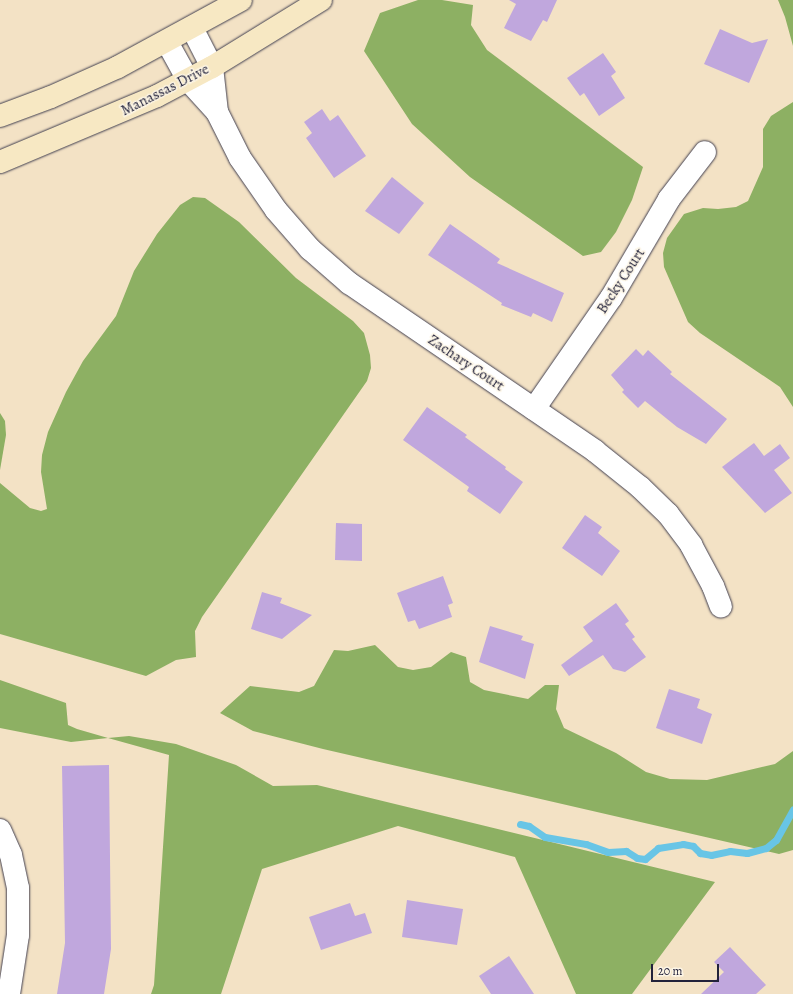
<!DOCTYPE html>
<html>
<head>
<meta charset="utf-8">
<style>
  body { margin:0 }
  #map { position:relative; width:793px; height:994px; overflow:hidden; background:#f3e2c5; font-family:Alegreya,serif }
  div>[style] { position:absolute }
  .forest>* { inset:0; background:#8db063 }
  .stream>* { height:7px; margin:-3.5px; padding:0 3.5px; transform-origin:3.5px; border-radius:3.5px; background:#68c5e6 }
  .building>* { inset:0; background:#c0a7dd }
  .roads { filter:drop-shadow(0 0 1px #413f50) drop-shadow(0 0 1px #413f50) }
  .street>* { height:22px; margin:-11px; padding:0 11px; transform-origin:11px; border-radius:11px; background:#fff }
  .secondary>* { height:22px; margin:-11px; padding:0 11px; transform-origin:11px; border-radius:11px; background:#f7e8c3 }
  span { translate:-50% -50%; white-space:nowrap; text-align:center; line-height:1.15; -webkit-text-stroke:3px #fcf5e5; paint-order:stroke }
  .street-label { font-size:15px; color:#22223b }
  .scale { position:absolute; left:651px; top:964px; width:68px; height:18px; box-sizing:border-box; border:2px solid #22223b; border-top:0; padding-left:5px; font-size:12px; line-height:14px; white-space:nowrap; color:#22223b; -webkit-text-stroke:3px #fcf5e5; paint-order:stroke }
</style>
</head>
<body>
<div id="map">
  <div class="forest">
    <i style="clip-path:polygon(418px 0,442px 0,473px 5px,471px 25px,487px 50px,643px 167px,632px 200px,616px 232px,601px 252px,583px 256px,470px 177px,412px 124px,364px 51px,380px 13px)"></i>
    <i style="clip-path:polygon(778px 0,793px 0,793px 46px,785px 17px)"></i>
    <i style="clip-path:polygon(793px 102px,793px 407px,780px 387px,700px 333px,688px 322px,664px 267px,663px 253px,667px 238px,684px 214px,703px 208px,718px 209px,736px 207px,748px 201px,763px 167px,763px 129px,771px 116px)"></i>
    <i style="clip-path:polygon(193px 197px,205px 198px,239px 222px,296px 278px,353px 321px,364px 333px,370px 355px,371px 368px,367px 381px,202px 617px,195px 631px,196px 657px,176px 660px,146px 676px,0 634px,0 483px,30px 508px,41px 511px,47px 509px,41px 472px,42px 455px,48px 432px,66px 392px,83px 361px,116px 316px,134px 271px,157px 234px,180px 205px)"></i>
    <i style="clip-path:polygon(0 413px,5px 421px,6px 435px,0 470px)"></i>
    <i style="clip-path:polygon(375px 645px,398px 667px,413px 670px,431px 667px,451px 652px,466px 657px,470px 682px,484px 690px,528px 699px,545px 685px,559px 685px,556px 709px,564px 728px,616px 753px,646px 772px,670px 779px,707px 780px,775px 764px,793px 751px,793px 850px,779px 854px,323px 749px,253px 731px,220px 713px,250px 686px,299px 692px,314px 686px,334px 650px,348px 651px)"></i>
    <i style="clip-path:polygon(0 680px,66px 703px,68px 725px,77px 729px,108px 738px,129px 736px,176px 744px,236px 765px,273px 786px,317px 785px,715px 882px,632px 994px,576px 994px,515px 857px,398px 826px,262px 869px,221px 994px,151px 994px,154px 985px,169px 755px,108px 738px,71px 742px,0 728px)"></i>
  </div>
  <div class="stream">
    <i style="left:520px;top:824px;width:9px;rotate:13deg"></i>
    <i style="left:529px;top:826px;width:19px;rotate:35deg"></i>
    <i style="left:545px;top:837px;width:42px;rotate:9.7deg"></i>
    <i style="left:586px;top:844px;width:23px;rotate:20deg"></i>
    <i style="left:608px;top:852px;width:18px;rotate:-3deg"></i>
    <i style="left:626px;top:851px;width:13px;rotate:32deg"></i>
    <i style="left:637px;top:858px;width:8px;rotate:7deg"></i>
    <i style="left:645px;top:859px;width:17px;rotate:-40deg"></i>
    <i style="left:658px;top:848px;width:25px;rotate:-9deg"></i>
    <i style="left:683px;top:844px;width:10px;rotate:11deg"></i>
    <i style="left:693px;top:846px;width:10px;rotate:45deg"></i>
    <i style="left:700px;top:853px;width:11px;rotate:10deg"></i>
    <i style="left:711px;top:855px;width:19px;rotate:-12deg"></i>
    <i style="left:730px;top:851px;width:17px;rotate:7deg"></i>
    <i style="left:747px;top:853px;width:20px;rotate:-15deg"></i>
    <i style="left:766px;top:848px;width:13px;rotate:-39deg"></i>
    <i style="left:776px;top:840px;width:35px;rotate:-61deg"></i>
  </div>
  <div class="building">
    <i style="clip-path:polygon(509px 0,557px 0,547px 22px,543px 20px,531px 41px,504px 28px,516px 4px)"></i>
    <i style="clip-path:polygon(720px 29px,752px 43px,768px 39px,749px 83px,704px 64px)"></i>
    <i style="clip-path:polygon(603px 53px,616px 72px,611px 76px,625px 98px,599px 116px,584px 93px,580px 96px,567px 78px)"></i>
    <i style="clip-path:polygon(322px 109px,330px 121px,338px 115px,366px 156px,334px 178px,306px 138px,312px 133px,304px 122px)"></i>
    <i style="clip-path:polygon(392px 177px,424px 203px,399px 234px,365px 211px)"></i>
    <i style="clip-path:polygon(450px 224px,500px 259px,497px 263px,564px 293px,552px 322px,533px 313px,531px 317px,501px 305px,502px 303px,428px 255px)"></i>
    <i style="clip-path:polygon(636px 349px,643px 356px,648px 350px,672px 372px,670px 374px,727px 419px,706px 444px,677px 427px,645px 401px,638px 408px,622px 392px,624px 390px,611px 375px)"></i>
    <i style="clip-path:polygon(427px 407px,467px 435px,465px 437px,506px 467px,505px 469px,523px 482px,500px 514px,467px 491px,469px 487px,403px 440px)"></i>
    <i style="clip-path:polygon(754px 443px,764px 456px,780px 444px,790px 458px,774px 470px,792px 493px,765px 513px,722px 467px)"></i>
    <i style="clip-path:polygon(585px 515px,602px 527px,598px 533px,620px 551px,602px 576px,562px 548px)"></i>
    <i style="clip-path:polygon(336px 523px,362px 524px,362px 561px,335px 560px)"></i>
    <i style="clip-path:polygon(443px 576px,453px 603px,448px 605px,452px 617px,419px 629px,415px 620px,408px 622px,397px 593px)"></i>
    <i style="clip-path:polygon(262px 592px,282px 598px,280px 603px,312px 615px,282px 639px,251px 629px)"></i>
    <i style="clip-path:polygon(616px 603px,629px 621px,625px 624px,635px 637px,632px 639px,646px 657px,625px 672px,613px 669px,603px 655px,569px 676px,561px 665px,593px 641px,583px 627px)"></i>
    <i style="clip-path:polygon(490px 626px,523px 636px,521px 640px,534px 644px,525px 679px,479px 662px)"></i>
    <i style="clip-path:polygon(669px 689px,700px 699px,697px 708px,712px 714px,702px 744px,656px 728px)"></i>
    <i style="clip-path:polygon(109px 765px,111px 949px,104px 994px,57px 994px,65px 943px,62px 766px)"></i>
    <i style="clip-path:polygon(407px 900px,463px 909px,457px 945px,402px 937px)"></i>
    <i style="clip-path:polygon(350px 903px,355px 916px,365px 913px,372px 933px,321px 950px,309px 917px)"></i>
    <i style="clip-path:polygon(730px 947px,766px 985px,756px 994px,701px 994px,724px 972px,714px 962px)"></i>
    <i style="clip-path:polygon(509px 956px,534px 994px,491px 994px,479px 976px)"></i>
  </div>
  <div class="roads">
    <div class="street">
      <i style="left:192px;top:28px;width:44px;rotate:62.9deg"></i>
      <i style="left:212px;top:67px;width:45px;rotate:83.7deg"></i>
      <i style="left:167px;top:42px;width:43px;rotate:61.1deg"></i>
      <i style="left:188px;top:80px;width:43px;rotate:47.8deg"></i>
      <i style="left:217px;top:112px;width:51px;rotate:63.4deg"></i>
      <i style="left:240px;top:158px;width:63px;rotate:55.3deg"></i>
      <i style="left:276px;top:210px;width:52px;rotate:48.9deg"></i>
      <i style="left:310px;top:249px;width:52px;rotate:41.1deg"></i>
      <i style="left:349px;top:283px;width:298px;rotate:34.3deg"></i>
      <i style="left:595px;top:451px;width:58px;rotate:38.7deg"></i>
      <i style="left:640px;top:487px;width:39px;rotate:44deg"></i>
      <i style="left:668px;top:514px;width:39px;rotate:53deg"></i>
      <i style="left:691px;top:545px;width:47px;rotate:61.8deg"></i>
      <i style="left:713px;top:586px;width:22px;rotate:69deg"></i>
      <i style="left:534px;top:409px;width:135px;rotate:-55.3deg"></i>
      <i style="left:611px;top:298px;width:115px;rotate:-59.6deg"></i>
      <i style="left:669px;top:199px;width:59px;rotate:-52.5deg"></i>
      <i style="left:0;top:830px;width:27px;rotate:66deg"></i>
      <i style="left:11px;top:855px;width:34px;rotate:78deg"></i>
      <i style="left:18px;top:888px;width:47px;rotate:90deg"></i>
      <i style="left:18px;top:935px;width:60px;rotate:98.7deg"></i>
    </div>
    <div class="secondary">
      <i style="left:0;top:116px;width:54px;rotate:-20.4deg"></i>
      <i style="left:51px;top:97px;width:73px;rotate:-24.1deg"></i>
      <i style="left:118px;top:67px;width:140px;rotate:-28.6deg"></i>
      <i style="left:0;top:162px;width:170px;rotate:-22.8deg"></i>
      <i style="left:157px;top:96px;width:62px;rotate:-27.8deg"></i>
      <i style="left:212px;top:67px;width:128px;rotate:-31.6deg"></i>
    </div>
  </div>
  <div class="street-label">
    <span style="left:165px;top:90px;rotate:-27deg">Manassas Drive</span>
    <span style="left:621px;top:281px;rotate:-57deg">Becky Court</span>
    <span style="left:466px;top:363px;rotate:34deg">Zachary Court</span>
  </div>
  <div class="scale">20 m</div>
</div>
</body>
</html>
